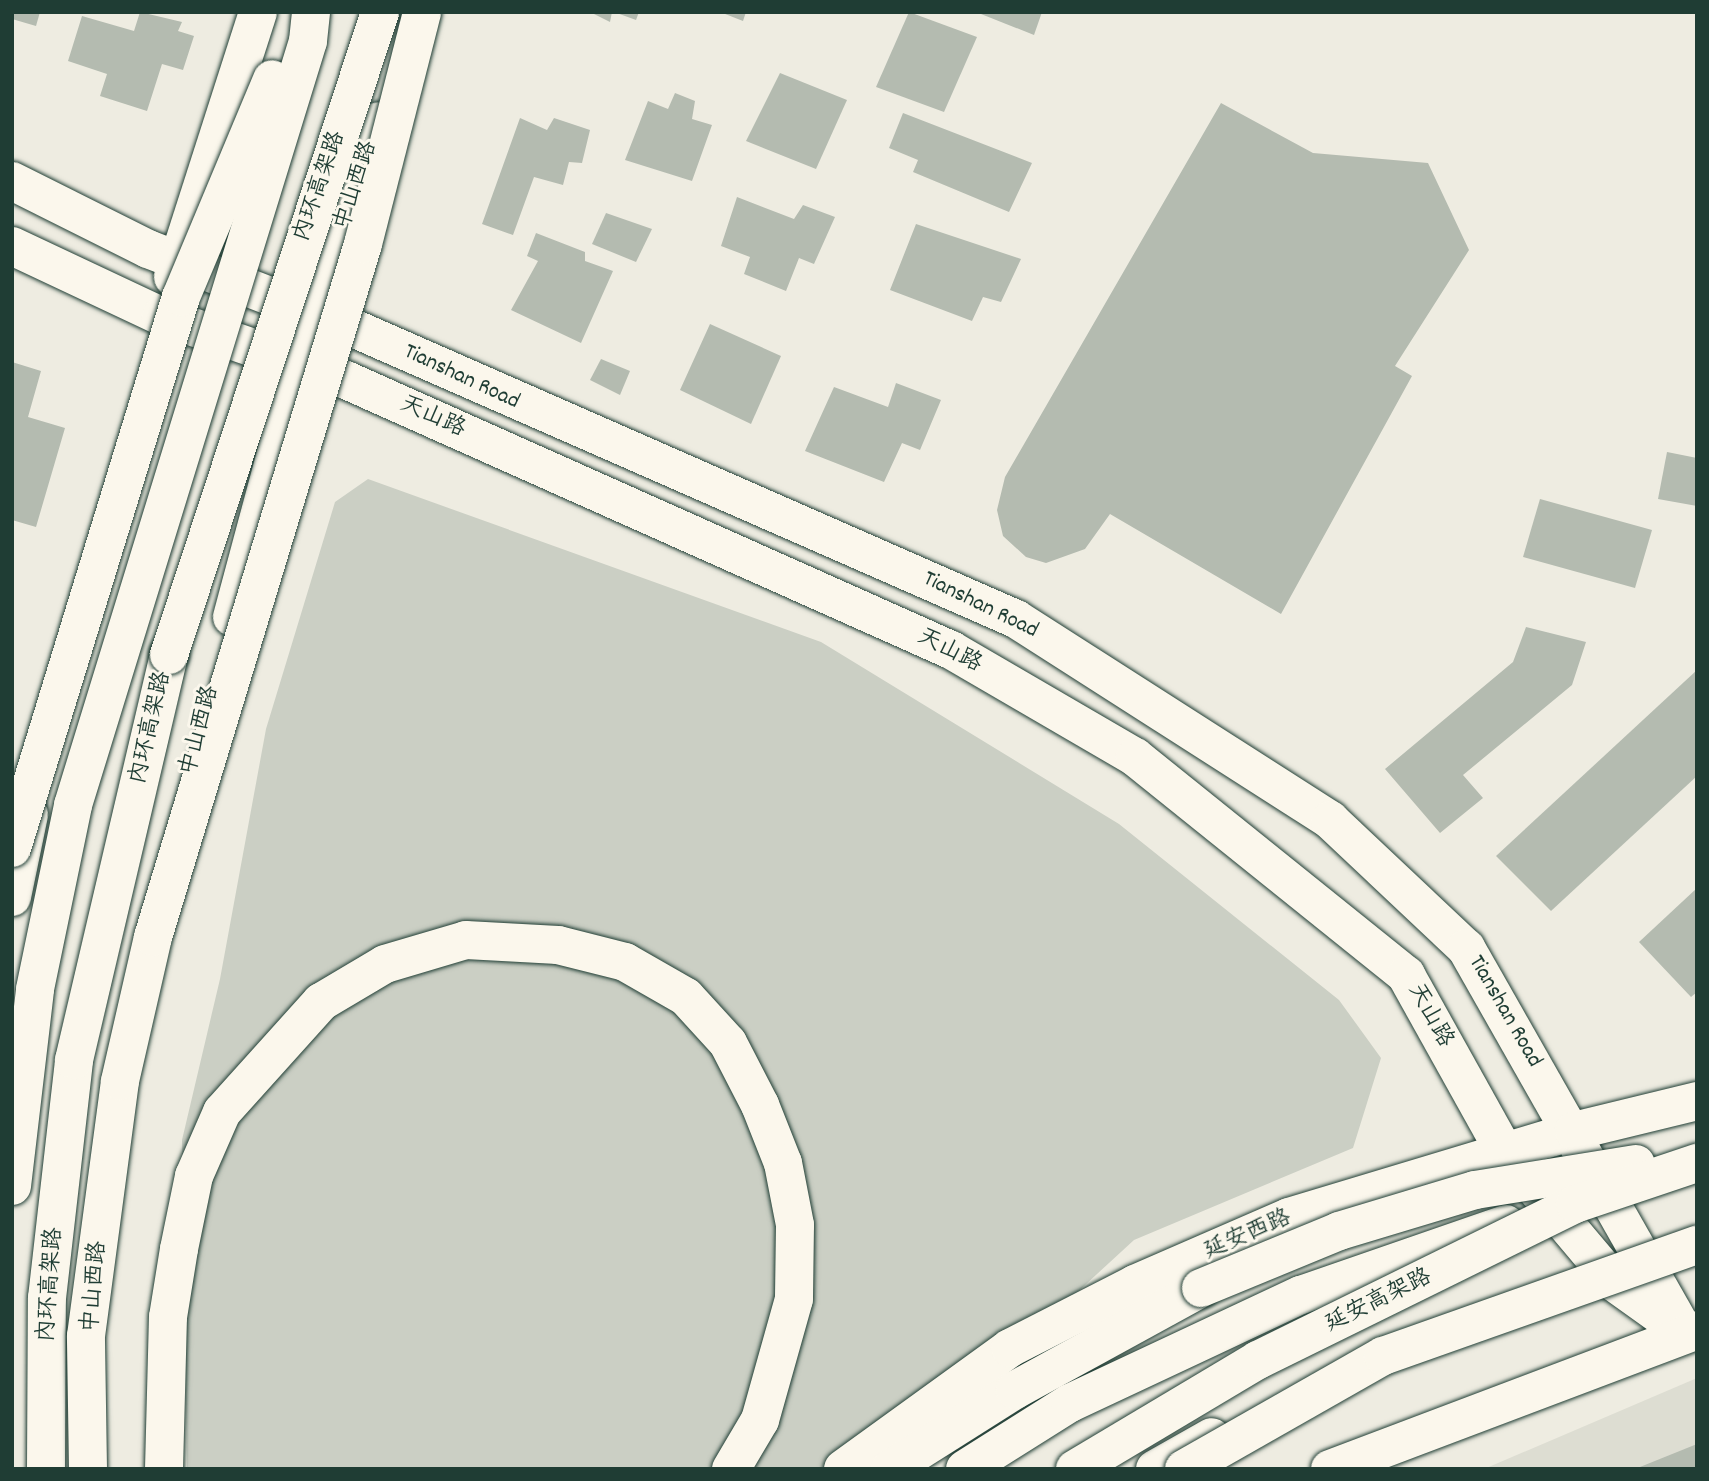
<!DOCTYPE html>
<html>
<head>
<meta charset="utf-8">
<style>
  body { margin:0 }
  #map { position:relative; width:1709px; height:1481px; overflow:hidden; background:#eeece1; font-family:Dekko,"LXGW WenKai TC",sans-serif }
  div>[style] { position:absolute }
  .built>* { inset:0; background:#ddddd2 }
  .green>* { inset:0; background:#cbcfc4 }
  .building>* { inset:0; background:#b4bbb0 }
  .roads { filter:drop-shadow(0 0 2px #1f3d34) drop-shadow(0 0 2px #1f3d34) }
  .secondary>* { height:38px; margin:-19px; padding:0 19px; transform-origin:19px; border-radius:19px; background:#fbf7ec }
  .primary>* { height:38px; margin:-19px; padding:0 19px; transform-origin:19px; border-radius:19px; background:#fbf7ec }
  .trunk>* { height:38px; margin:-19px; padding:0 19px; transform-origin:19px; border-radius:19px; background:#fbf7ec }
  .bridges { filter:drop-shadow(0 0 2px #1f3d34) drop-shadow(0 0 2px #1f3d34) }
  .trunk-bridge>* { height:38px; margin:-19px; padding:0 19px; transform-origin:19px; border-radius:19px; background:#fbf7ec }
  span { translate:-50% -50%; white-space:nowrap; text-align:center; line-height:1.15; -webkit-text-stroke:6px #fbf7ec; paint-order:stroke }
  .street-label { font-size:23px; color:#1f3d34 }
  .frame { position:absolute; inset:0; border:14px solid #1f3d34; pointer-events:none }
</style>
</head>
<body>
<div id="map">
  <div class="built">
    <i style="clip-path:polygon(1697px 1378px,1697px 1469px,1484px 1469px)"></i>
  </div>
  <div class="green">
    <i style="clip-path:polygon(368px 479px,821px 642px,1119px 824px,1339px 1000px,1381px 1058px,1353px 1148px,1134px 1240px,885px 1469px,187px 1469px,182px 1140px,220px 979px,266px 729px,335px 502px)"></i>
  </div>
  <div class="building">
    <i style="clip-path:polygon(12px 12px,40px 12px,36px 26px,12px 19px)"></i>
    <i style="clip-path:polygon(140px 12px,182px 22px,178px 31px,194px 36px,183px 70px,162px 64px,147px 111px,100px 96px,107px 74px,68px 61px,82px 16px,134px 31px)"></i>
    <i style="clip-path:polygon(590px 12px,612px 12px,610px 22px)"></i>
    <i style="clip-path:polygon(614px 12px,639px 12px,636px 20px)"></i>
    <i style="clip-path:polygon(720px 12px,746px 12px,743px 21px)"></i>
    <i style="clip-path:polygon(909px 12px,977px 37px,944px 112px,876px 87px)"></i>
    <i style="clip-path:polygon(976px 12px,1042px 12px,1034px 35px)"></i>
    <i style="clip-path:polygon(780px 73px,847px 100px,816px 169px,746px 141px)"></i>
    <i style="clip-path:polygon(675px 93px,695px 101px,692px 119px,712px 125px,692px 181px,625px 160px,648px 101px,668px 109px)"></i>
    <i style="clip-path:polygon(1221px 103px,1313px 153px,1428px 163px,1469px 250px,1395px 366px,1412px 376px,1281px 614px,1110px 514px,1085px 549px,1046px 563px,1026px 557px,1003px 536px,997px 510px,1005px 477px)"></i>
    <i style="clip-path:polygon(903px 113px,1032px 163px,1009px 212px,913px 172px,918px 160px,889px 148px)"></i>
    <i style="clip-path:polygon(520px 118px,547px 130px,554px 118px,590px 130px,582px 163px,569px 162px,563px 185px,534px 177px,513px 235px,482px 224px)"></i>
    <i style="clip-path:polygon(737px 197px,794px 219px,803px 205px,835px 217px,814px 264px,799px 258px,786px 291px,744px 274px,750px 257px,721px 246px)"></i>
    <i style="clip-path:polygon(606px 213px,652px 229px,636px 262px,592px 244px)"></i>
    <i style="clip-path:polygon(916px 224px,1021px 259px,1001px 302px,983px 297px,972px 321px,890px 290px)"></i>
    <i style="clip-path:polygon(536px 233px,585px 252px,585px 261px,613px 271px,581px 343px,511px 310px,538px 261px,527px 256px)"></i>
    <i style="clip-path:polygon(710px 324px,781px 356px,751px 424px,680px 390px)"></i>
    <i style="clip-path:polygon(601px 359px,630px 371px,620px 395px,590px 380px)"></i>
    <i style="clip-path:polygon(12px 362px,41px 371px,28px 417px,65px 428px,36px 527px,12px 520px)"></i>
    <i style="clip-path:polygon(896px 383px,941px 400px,920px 450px,902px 443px,884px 482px,805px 451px,834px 387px,888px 407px)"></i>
    <i style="clip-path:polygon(1667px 452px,1697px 458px,1697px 506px,1658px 499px)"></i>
    <i style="clip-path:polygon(1540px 499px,1652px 530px,1635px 588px,1523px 557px)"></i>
    <i style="clip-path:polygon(1526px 627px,1586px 642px,1572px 685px,1463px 775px,1483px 798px,1440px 833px,1385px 769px,1513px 662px)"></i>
    <i style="clip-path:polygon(1697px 670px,1697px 776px,1551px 911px,1496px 856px)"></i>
    <i style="clip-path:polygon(1697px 888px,1697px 992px,1691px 997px,1639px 942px)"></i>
    <i style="clip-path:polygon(1697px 1444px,1697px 1469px,1635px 1469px)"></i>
  </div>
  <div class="roads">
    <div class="secondary">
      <i style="left:12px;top:181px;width:152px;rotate:26.6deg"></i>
      <i style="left:148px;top:249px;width:220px;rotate:21.1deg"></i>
      <i style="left:353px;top:328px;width:724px;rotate:23.7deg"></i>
      <i style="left:1016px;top:619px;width:373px;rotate:32.6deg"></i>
      <i style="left:1330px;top:820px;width:187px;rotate:43.3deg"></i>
      <i style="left:1466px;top:948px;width:443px;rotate:60.4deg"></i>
      <i style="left:12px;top:246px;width:165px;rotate:25.2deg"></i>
      <i style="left:161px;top:316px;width:196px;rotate:19.1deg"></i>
      <i style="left:346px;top:380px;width:663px;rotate:24.05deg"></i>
      <i style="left:951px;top:650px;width:213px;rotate:30.2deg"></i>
      <i style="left:1135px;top:757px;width:348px;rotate:38.8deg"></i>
      <i style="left:1406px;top:975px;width:201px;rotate:60.9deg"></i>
      <i style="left:1504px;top:1151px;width:172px;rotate:49.9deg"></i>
      <i style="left:1615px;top:1283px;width:74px;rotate:35.6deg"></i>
    </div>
    <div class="primary">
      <i style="left:173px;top:277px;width:278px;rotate:-72.2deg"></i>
      <i style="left:232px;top:617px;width:263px;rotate:-75deg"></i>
      <i style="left:300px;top:363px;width:254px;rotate:-72.1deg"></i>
      <i style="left:12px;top:897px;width:84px;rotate:-78.3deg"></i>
      <i style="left:843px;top:1469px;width:206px;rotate:-35.9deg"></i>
      <i style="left:1010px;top:1348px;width:140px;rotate:-27.1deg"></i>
      <i style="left:1135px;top:1284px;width:168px;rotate:-23.5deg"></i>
      <i style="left:1289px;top:1217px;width:298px;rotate:-16.8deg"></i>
      <i style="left:1574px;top:1131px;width:127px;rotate:-13.7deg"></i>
      <i style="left:965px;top:1469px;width:124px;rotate:-32.2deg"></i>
      <i style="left:1070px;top:1403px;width:255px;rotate:-25.1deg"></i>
      <i style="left:1301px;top:1295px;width:217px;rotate:-19.1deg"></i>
      <i style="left:1155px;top:1469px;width:65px;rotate:-29.3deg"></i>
      <i style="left:1330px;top:1469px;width:392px;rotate:-20.7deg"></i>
    </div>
    <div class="trunk">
      <i style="left:46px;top:1469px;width:171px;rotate:-89.7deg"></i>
      <i style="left:47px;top:1298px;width:240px;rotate:-83.5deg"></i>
      <i style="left:74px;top:1060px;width:416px;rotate:-76.8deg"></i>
      <i style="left:164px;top:1469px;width:152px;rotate:-88.5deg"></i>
      <i style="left:168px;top:1317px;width:69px;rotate:-80.8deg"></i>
      <i style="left:179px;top:1249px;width:75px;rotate:-78.4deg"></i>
      <i style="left:194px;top:1176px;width:70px;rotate:-66.4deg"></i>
      <i style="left:222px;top:1112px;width:148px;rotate:-48deg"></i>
      <i style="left:321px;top:1002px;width:74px;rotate:-30.7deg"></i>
      <i style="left:385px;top:964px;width:84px;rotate:-16.5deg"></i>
      <i style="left:466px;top:940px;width:92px;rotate:3.1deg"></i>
      <i style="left:558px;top:945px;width:69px;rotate:14.2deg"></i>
      <i style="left:625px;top:962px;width:70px;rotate:29.8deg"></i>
      <i style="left:686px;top:997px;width:62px;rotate:47.6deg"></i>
      <i style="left:728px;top:1043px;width:70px;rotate:62.7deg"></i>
      <i style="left:760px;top:1105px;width:62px;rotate:68.4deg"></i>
      <i style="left:783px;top:1163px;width:63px;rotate:79deg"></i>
      <i style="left:795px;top:1225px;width:74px;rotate:90.8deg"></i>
      <i style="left:794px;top:1299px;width:126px;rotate:105.7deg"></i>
      <i style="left:760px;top:1420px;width:57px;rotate:120.6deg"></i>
      <i style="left:890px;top:1469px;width:148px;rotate:-32.3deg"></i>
      <i style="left:1015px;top:1390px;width:212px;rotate:-28.7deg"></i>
    </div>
  </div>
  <div class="bridges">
    <div class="trunk-bridge">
      <i style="left:169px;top:655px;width:677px;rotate:-71.83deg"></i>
      <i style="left:12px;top:848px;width:576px;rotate:-72.95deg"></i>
      <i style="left:181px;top:297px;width:236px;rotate:-67.3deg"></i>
      <i style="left:12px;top:1186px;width:198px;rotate:-83.3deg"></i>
      <i style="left:35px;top:989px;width:188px;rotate:-78.3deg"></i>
      <i style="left:73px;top:805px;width:799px;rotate:-72.9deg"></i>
      <i style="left:308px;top:41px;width:29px;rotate:-84deg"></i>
      <i style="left:1201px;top:1288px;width:149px;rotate:-22.4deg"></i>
      <i style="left:1339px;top:1231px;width:142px;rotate:-16.8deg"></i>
      <i style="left:1475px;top:1190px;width:163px;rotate:-9.2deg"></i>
      <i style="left:88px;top:1469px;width:133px;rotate:-90.9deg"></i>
      <i style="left:86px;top:1336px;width:257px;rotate:-82.4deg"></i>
      <i style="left:120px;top:1081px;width:148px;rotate:-77.1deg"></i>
      <i style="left:153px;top:937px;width:724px;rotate:-73.14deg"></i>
      <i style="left:363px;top:244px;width:239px;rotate:-75.7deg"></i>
      <i style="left:1075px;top:1469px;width:213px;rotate:-30.8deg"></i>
      <i style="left:1258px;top:1360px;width:353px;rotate:-26.2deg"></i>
      <i style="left:1575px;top:1204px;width:129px;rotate:-18.6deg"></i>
      <i style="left:1184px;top:1469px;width:229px;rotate:-29.6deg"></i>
      <i style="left:1383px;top:1356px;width:333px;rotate:-19.5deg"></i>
    </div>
  </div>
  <div class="street-label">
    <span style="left:357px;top:186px;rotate:-72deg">中山西路</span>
    <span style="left:321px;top:187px;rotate:-71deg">内环高架路</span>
    <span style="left:461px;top:378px;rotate:25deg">Tianshan Road</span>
    <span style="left:432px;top:418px;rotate:24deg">天山路</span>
    <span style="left:980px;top:606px;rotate:26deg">Tianshan Road</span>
    <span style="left:949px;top:652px;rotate:27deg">天山路</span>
    <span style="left:152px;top:728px;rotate:-77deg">内环高架路</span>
    <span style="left:201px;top:731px;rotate:-75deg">中山西路</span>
    <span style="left:1504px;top:1012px;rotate:60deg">Tianshan Road</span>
    <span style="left:1429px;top:1016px;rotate:61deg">天山路</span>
    <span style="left:1248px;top:1236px;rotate:-23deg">延安西路</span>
    <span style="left:52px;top:1285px;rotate:-86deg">内环高架路</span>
    <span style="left:96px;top:1287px;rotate:-85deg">中山西路</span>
    <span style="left:1379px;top:1302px;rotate:-26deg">延安高架路</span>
  </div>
  <div class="frame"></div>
</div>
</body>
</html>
